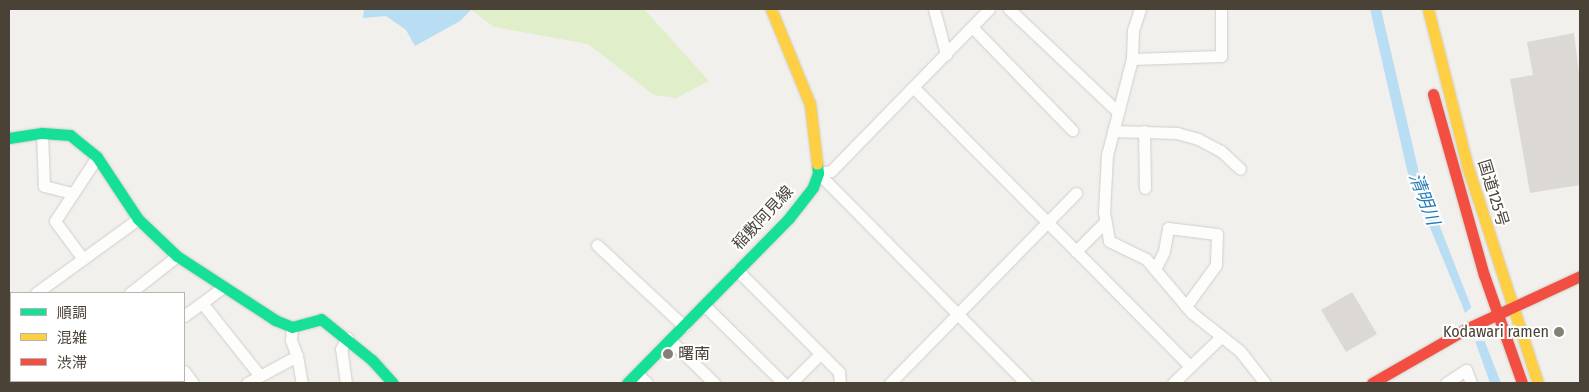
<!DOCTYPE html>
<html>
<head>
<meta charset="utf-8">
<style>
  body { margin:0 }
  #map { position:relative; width:1589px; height:392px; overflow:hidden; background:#f2f0ec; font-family:"Fira Sans Condensed","Noto Sans JP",sans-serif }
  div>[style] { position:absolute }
  .green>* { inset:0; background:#e0eeca }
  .water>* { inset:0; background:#b9ddf3 }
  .pier>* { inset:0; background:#f2f0ec }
  .building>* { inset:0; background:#dcd9d4 }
  .roads { filter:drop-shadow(0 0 1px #d0cec9) drop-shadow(0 0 1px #d0cec9) }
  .street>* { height:11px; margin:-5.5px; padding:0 5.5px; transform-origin:5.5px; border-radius:5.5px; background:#fdfdfc }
  .fast>* { height:11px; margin:-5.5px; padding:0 5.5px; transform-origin:5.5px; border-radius:5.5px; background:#16e098 }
  .slow>* { height:11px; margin:-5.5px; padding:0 5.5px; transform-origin:5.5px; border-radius:5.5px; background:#ffcf43 }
  .jam>* { height:11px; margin:-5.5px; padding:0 5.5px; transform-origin:5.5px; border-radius:5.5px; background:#f24e42 }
  .dots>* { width:14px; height:14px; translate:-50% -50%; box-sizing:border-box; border:2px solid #fff; border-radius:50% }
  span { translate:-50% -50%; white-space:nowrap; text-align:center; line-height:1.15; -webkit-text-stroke:4px #fff; paint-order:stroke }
  .street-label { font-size:16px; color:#4a4236 }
  .poi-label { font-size:16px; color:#4a4236 }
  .right { translate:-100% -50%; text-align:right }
  .left { translate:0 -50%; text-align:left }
  .water-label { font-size:18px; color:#257cb7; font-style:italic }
  .frame { position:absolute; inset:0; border:10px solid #4a4236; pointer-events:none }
  .legend { position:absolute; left:10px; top:292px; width:175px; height:90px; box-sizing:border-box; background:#fff; border:1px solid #b7b3af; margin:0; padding:6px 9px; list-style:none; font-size:15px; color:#4a4236 }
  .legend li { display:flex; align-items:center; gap:10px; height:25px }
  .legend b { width:25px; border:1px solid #b7b3af }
</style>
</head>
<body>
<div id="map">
  <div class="green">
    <i style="clip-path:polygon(470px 9px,644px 9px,709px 81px,676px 98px,654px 95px,588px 44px,494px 27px)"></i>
  </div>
  <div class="water">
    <i style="clip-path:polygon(364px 9px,470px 9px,471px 10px,460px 21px,415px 46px,406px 30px,386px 16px,363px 18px)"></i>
    <i style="clip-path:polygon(1370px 9px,1381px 9px,1419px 173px,1501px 383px,1490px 383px,1464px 310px,1408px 174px)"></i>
  </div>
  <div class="pier">
    <i style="clip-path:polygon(1475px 304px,1488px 341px,1472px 341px,1463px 315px)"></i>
  </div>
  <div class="building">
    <i style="clip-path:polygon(1574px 33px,1580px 81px,1580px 185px,1530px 193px,1510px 79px,1533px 75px,1527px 42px)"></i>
    <i style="clip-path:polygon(1352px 292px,1377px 334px,1346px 352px,1321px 310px)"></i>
  </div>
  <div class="roads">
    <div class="street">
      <i style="left:934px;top:9px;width:47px;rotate:75.1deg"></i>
      <i style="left:1009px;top:9px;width:150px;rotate:43.4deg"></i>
      <i style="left:1140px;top:9px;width:22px;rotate:108deg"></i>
      <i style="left:1133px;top:30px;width:29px;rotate:92deg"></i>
      <i style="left:1132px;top:59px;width:99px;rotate:104.6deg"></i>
      <i style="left:1107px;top:155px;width:57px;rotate:93deg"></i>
      <i style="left:1104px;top:212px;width:29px;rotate:80deg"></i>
      <i style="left:1109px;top:241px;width:41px;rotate:25.9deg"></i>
      <i style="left:1146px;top:259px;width:71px;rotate:49.6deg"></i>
      <i style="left:1192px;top:313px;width:61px;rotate:38.4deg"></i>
      <i style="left:1240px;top:351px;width:41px;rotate:52deg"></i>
      <i style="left:972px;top:27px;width:144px;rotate:45.8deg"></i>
      <i style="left:1132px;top:59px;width:89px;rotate:-1.9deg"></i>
      <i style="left:1221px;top:56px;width:47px;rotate:-90deg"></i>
      <i style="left:914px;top:88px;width:230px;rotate:45.2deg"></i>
      <i style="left:1076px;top:251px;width:41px;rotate:-45deg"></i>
      <i style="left:1113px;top:131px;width:64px;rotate:1.8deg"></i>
      <i style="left:1177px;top:133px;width:22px;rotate:16deg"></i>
      <i style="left:1198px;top:139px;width:26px;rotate:28deg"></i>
      <i style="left:1221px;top:151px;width:26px;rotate:43deg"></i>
      <i style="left:1144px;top:131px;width:57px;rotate:89deg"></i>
      <i style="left:42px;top:133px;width:53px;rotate:87.8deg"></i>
      <i style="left:44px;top:186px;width:30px;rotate:14deg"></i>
      <i style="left:818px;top:173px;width:296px;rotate:45.3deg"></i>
      <i style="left:818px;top:173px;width:13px;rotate:-9deg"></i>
      <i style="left:831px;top:171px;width:226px;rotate:-45.7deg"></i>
      <i style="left:597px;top:245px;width:119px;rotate:43deg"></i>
      <i style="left:1076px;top:251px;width:162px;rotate:45.3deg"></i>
      <i style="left:83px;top:259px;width:47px;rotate:-126.4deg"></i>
      <i style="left:55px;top:221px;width:77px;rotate:-56.7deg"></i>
      <i style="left:1155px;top:269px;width:20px;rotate:-63deg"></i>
      <i style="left:1164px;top:251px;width:23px;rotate:-80deg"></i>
      <i style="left:1168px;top:228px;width:49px;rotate:7deg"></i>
      <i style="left:1217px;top:234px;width:31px;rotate:92deg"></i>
      <i style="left:1216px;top:265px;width:51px;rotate:126.2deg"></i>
      <i style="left:737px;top:270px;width:144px;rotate:45deg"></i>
      <i style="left:839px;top:372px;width:11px;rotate:85deg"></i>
      <i style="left:36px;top:293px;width:126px;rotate:-36deg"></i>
      <i style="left:130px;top:293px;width:60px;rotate:-38.2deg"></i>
      <i style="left:202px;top:303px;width:93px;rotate:51.5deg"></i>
      <i style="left:704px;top:305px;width:111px;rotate:44.6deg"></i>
      <i style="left:184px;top:316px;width:47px;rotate:-36.4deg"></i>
      <i style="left:9px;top:318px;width:4px;rotate:56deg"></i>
      <i style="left:670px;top:340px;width:62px;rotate:44.3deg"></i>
      <i style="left:297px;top:356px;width:27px;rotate:80deg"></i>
      <i style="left:184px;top:371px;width:15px;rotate:53deg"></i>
      <i style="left:637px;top:374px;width:13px;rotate:42deg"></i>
      <i style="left:58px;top:381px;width:3px;rotate:45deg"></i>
      <i style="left:123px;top:381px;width:3px;rotate:45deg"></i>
      <i style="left:247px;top:383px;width:57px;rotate:-28.4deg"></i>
      <i style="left:297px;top:356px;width:17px;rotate:-111deg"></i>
      <i style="left:291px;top:340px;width:13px;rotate:-86deg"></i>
      <i style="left:346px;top:383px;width:34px;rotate:-98deg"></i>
      <i style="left:341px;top:349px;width:13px;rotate:-61deg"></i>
      <i style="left:791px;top:383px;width:42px;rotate:-45deg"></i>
      <i style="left:890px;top:383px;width:266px;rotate:-45.6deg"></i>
      <i style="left:1173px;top:383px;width:66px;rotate:-43.8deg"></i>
      <i style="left:1446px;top:383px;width:24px;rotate:-33deg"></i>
      <i style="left:1466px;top:370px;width:14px;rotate:69deg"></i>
    </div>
    <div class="fast">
      <i style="left:9px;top:138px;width:33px;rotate:-9deg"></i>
      <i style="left:42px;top:133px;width:28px;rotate:4deg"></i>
      <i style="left:70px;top:135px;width:35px;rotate:39deg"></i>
      <i style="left:97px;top:157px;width:74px;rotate:56.5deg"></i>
      <i style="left:138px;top:219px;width:54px;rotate:43.5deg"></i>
      <i style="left:177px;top:256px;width:117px;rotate:33.1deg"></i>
      <i style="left:275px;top:320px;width:18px;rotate:22deg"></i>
      <i style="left:292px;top:327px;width:30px;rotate:-15deg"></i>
      <i style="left:321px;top:319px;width:65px;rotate:38.8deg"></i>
      <i style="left:372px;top:360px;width:31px;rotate:48deg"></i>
      <i style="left:627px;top:383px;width:231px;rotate:-45.5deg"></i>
      <i style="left:789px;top:218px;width:39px;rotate:-52deg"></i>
      <i style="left:813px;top:187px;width:15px;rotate:-70deg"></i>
      <i style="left:818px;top:173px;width:9px;rotate:-96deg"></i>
    </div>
    <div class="slow">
      <i style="left:771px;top:9px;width:103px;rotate:67.7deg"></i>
      <i style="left:810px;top:104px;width:60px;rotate:83.3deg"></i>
      <i style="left:1428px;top:9px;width:164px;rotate:75.9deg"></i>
      <i style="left:1468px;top:168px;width:226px;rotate:72deg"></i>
    </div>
    <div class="jam">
      <i style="left:1433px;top:94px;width:188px;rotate:74.3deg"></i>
      <i style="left:1484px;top:275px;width:114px;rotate:70.6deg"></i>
      <i style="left:1372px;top:383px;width:108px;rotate:-29.9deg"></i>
      <i style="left:1466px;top:329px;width:126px;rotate:-24.9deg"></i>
    </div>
  </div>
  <div class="dots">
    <i style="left:1559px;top:332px;background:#857f76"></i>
    <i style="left:668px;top:354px;background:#857f76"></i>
  </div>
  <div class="street-label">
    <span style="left:1493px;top:193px;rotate:73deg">国道125号</span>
    <span style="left:763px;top:218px;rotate:-47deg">稲敷阿見線</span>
  </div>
  <div class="poi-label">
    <span class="right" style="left:1549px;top:332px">Kodawari ramen</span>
    <span class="left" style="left:678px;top:354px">曙南</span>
  </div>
  <div class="water-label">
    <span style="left:1424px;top:199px;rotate:69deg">清明川</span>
  </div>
  <div class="frame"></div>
  <ul class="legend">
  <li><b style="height:6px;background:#16e098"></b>順調</li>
  <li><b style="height:6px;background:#ffcf43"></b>混雑</li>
  <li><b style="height:6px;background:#f24e42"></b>渋滞</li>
  </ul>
</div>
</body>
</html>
